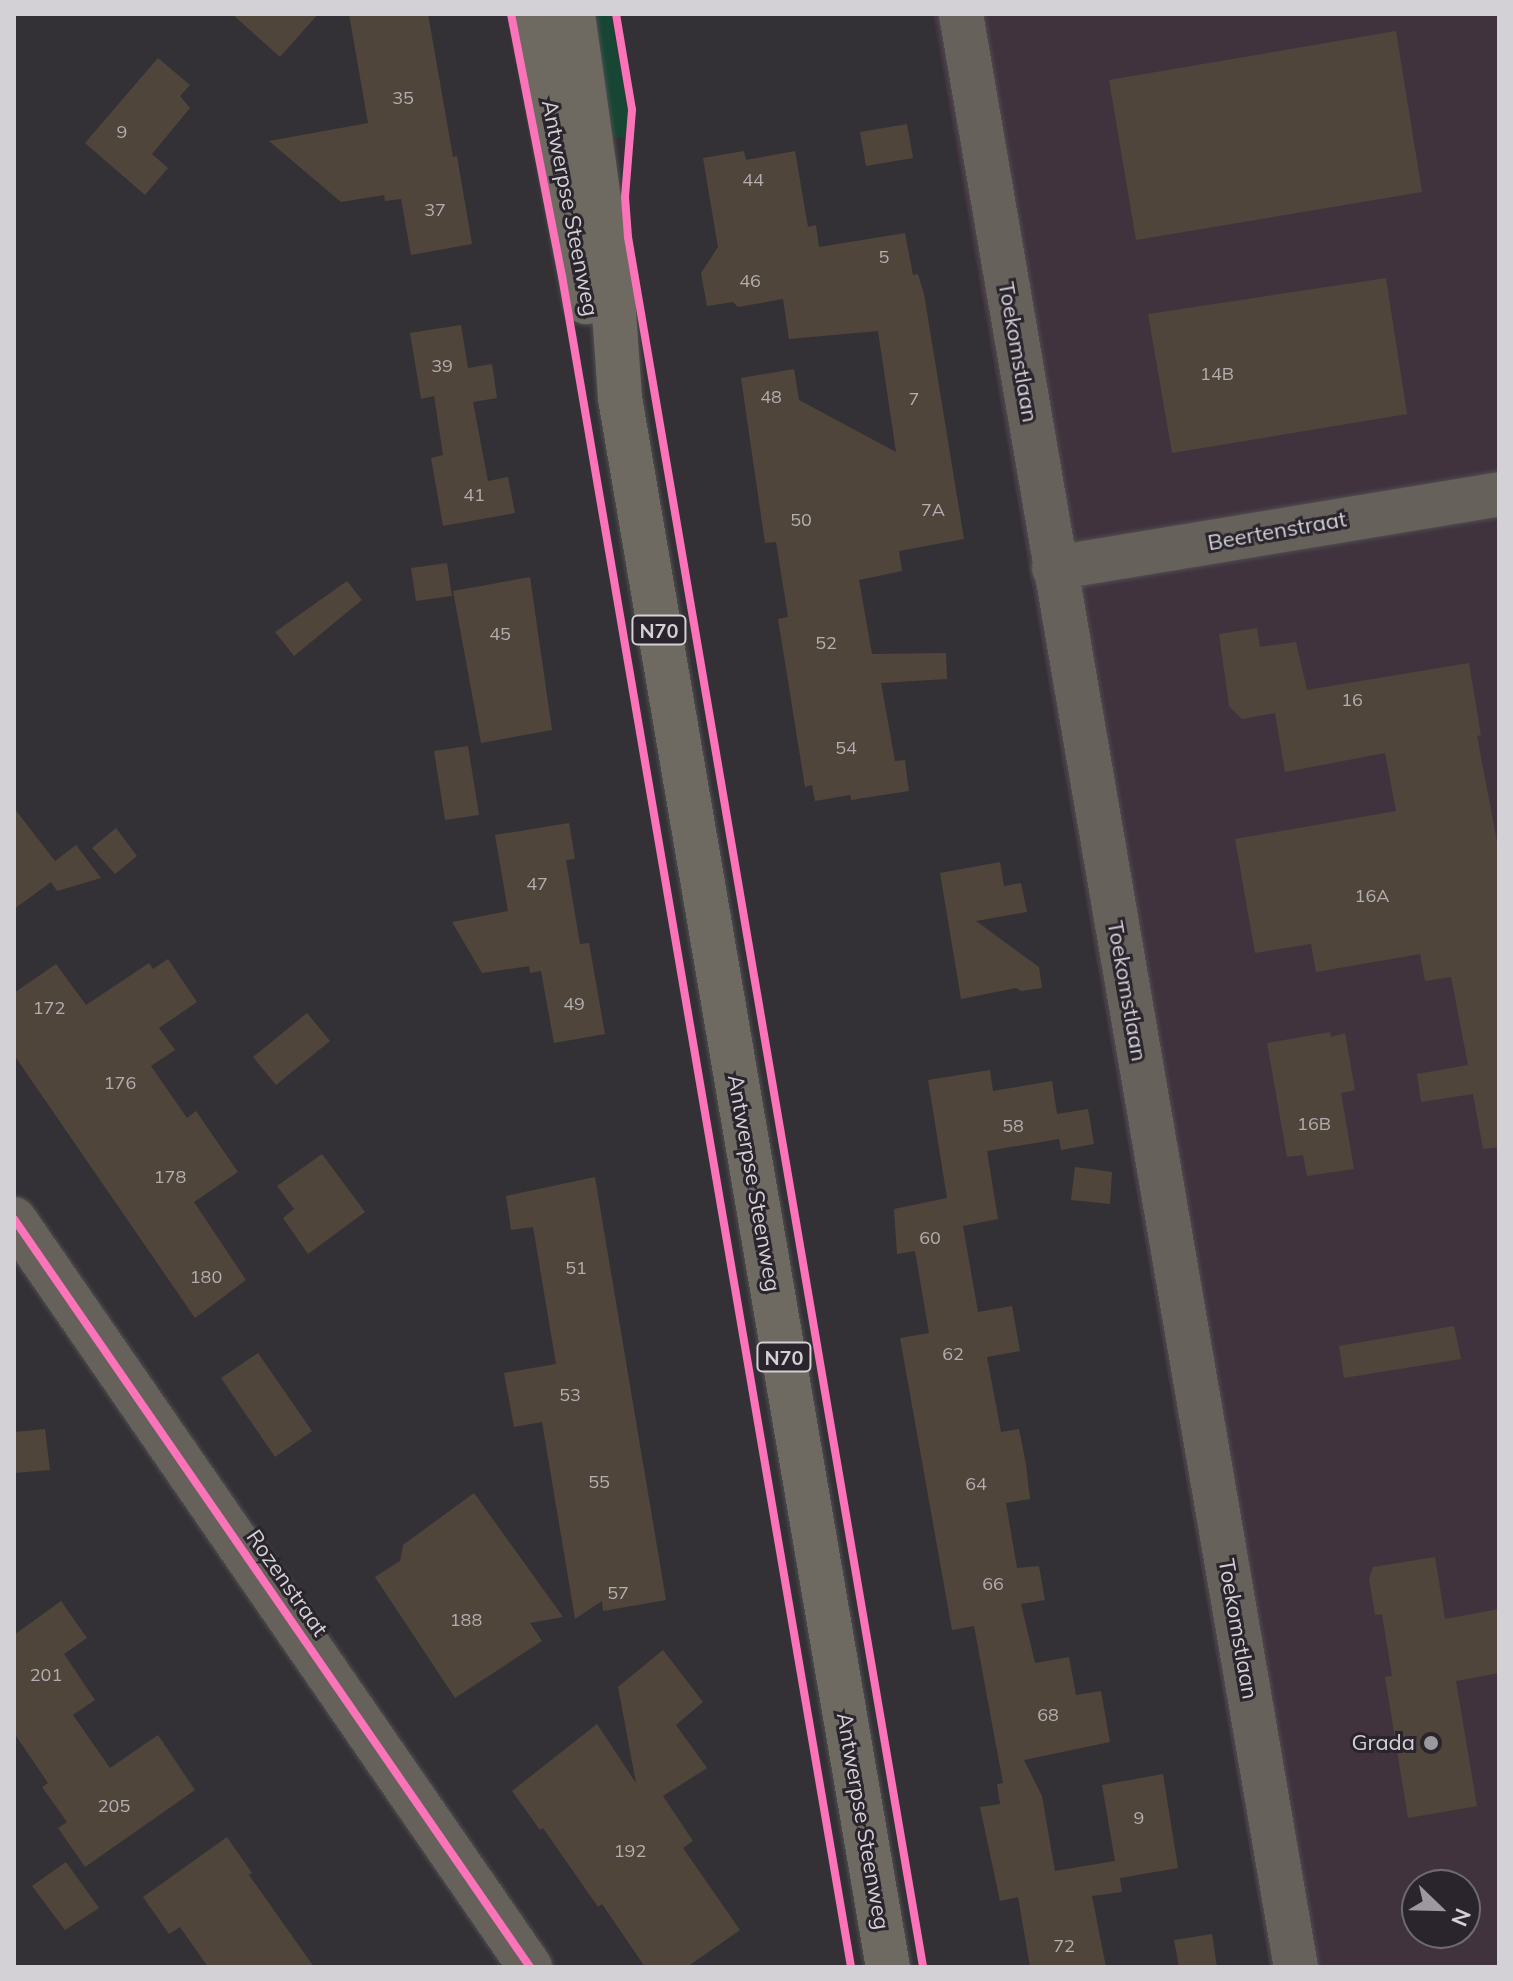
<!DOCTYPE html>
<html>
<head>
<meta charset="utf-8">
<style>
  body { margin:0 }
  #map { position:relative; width:1513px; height:1981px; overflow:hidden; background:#333135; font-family:Mulish,sans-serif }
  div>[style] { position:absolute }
  .industrial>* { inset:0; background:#41333e }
  .green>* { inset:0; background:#174734 }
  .building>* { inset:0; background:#50453b }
  .roads { filter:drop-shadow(0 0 2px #504f51) drop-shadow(0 0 2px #504f51) }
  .minor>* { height:44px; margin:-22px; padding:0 22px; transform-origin:22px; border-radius:22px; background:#66615a }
  .major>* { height:44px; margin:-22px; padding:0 22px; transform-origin:22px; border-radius:22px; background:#6f6a61 }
  .cycleway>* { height:8px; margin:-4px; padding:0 4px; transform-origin:4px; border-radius:4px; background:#fb73b8 }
  .dots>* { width:22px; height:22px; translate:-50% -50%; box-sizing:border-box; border:4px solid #2a252d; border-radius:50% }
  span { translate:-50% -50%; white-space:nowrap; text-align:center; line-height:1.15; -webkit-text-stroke:6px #2a252d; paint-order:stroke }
  .number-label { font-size:18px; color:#b3aeaf }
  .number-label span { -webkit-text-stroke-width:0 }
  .shield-label span { padding:2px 6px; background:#2a252d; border:2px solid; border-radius:6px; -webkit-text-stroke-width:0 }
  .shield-label { font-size:20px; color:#d4d1d6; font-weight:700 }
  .street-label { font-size:22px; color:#d4d1d6 }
  .poi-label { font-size:22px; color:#d4d1d6 }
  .right { translate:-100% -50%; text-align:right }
  .frame { position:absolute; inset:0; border:16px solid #d4d1d6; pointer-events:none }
  .north { position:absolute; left:1401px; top:1869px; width:80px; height:80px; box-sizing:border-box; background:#2a252d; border:2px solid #6e6a71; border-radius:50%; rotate:113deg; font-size:22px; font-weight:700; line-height:32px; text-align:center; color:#d4d1d6 }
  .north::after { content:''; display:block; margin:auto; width:28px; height:36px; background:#9c999e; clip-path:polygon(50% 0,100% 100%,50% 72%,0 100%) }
</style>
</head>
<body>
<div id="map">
  <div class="industrial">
    <i style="clip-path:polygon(evenodd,933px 14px,1499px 14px,1499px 1967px,1270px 1967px,933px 14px,1417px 1885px,1465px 1885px,1465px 1933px,1417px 1933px,1417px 1885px)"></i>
  </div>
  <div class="green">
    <i style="clip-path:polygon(592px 14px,611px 14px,628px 113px,626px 137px,613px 137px)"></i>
  </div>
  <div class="building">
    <i style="clip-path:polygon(232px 14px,318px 14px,280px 57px)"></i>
    <i style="clip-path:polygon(349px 14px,428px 14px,453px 157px,457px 156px,472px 244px,411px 255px,401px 199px,385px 201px,384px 195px,341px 202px,269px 141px,368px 123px)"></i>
    <i style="clip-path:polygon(1396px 31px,1422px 192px,1136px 240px,1109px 80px)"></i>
    <i style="clip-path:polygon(158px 58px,190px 85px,180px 96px,190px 108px,152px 154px,168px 168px,145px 195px,85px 143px)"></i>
    <i style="clip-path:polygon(907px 124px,913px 158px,866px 166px,860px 132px)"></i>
    <i style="clip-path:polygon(744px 151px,746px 160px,795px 151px,808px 227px,816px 225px,819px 247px,905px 233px,913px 275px,918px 274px,924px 294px,964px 539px,899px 551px,902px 571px,859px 580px,872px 654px,946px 653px,947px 679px,881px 683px,895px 761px,905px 760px,909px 791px,851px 800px,850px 795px,815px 801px,812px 785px,805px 787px,778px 619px,788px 617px,776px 542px,765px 543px,741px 378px,794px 369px,799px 400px,896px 452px,878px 331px,789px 339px,783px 299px,738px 307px,733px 302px,707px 306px,701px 273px,718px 247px,703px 158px)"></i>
    <i style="clip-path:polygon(1386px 278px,1407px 414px,1172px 453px,1148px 314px)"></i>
    <i style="clip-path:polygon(461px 325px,468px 368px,492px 364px,497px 398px,473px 402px,488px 481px,508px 477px,515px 513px,443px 526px,431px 458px,443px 455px,434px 396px,421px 399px,410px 333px)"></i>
    <i style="clip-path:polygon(447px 563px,452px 596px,416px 601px,411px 568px)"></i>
    <i style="clip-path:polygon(530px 577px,552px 730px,481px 743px,453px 591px)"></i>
    <i style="clip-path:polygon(347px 581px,362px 600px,294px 656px,275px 632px)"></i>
    <i style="clip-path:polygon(1257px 628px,1260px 647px,1296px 642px,1307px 690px,1469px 663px,1481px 735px,1477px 736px,1499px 852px,1499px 1147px,1483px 1149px,1473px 1094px,1421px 1102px,1417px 1074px,1468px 1065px,1451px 977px,1425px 981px,1420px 954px,1316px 972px,1311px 944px,1255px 953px,1235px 839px,1396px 811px,1385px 753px,1285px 772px,1275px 713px,1242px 719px,1229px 706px,1219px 634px)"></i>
    <i style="clip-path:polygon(468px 746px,479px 815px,445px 820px,434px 751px)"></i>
    <i style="clip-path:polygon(14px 808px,55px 861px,76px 845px,101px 878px,57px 891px,51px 882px,14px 909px)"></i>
    <i style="clip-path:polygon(569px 823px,575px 859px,566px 860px,580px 944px,589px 943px,605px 1034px,554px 1043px,541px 971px,530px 973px,529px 966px,482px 973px,452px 922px,508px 911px,495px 835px)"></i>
    <i style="clip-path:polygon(116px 828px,137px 856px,115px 874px,92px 848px)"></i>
    <i style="clip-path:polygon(1000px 862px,1004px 886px,1021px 883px,1027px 912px,976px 921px,1039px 967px,1042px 988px,1021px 991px,1016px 988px,961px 999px,940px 873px)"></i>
    <i style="clip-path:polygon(168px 959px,197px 1002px,159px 1028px,175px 1050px,151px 1066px,187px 1118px,196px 1111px,238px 1172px,194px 1202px,246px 1280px,195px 1318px,14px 1055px,14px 993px,56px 964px,86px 1005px,149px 963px,153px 969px)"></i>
    <i style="clip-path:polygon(307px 1013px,330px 1041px,276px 1085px,253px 1057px)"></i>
    <i style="clip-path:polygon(1330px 1032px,1331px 1037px,1345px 1033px,1355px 1090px,1341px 1093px,1354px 1169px,1307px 1176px,1303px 1155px,1287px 1157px,1267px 1043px)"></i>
    <i style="clip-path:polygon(990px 1070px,993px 1091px,1052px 1081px,1057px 1114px,1088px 1109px,1094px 1144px,1061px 1150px,1059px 1139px,987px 1151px,998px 1219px,963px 1226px,978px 1312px,1012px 1306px,1020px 1351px,987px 1357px,1001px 1432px,1019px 1429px,1026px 1464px,1030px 1499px,1006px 1503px,1017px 1568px,1039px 1566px,1045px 1600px,1021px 1604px,1035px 1663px,1069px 1657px,1076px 1695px,1101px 1691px,1110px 1742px,1024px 1760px,1042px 1796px,1055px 1871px,1115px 1861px,1102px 1785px,1163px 1774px,1178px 1868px,1120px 1878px,1122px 1892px,1092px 1896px,1106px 1967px,1030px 1967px,1018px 1897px,1000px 1901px,980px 1807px,1000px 1804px,997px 1784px,1003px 1783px,974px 1626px,952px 1630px,900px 1338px,929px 1333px,915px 1251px,897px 1254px,894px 1209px,947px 1198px,928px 1080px)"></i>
    <i style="clip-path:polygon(322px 1154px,365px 1212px,308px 1254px,283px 1218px,294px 1209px,277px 1186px)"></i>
    <i style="clip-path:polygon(1075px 1167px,1112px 1172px,1110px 1204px,1071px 1200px)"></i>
    <i style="clip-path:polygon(595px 1177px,666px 1600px,603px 1611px,602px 1601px,575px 1619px,542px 1422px,514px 1427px,504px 1373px,556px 1364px,533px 1227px,511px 1230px,506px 1196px)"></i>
    <i style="clip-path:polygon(1454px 1326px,1461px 1359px,1344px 1378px,1339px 1346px)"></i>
    <i style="clip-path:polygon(258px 1353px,312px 1431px,275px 1457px,221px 1378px)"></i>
    <i style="clip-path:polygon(45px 1429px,50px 1470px,14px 1473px,14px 1432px)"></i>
    <i style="clip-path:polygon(474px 1493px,563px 1617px,530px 1623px,542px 1641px,455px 1698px,375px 1577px,400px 1561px,403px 1545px)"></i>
    <i style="clip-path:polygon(1435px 1557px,1445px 1619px,1499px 1609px,1499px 1673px,1456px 1681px,1477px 1806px,1408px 1818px,1385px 1677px,1392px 1676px,1382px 1614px,1375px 1615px,1369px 1579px,1373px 1567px)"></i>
    <i style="clip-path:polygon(61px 1601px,87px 1638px,64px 1654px,95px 1700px,73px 1715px,110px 1768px,158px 1735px,195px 1790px,85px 1867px,58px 1828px,67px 1822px,42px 1787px,48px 1783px,14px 1733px,14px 1635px)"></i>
    <i style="clip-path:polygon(663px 1650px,703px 1702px,676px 1725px,707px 1768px,663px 1796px,693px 1841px,683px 1848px,740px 1930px,687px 1967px,645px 1967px,602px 1904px,598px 1907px,543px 1828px,540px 1830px,512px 1791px,597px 1724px,636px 1783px,618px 1687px)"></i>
    <i style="clip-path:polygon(227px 1837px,252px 1873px,249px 1875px,314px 1967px,208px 1967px,180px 1927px,169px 1934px,143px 1897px)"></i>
    <i style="clip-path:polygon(66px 1862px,99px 1908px,65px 1930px,32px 1886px)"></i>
    <i style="clip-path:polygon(1212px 1934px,1217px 1967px,1179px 1967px,1174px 1940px)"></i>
  </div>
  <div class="roads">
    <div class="minor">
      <i style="left:961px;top:14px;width:1982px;rotate:80.27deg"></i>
      <i style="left:1054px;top:568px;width:451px;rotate:-9.4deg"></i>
      <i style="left:14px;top:1219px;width:909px;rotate:55.4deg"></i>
    </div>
    <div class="major">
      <i style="left:533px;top:14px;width:293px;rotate:79.6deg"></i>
      <i style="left:573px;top:14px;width:287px;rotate:82deg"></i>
      <i style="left:613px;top:298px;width:100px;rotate:86deg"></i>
      <i style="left:620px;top:398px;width:1592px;rotate:80.31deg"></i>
    </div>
  </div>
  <div class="cycleway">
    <i style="left:511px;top:14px;width:267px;rotate:79deg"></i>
    <i style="left:562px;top:276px;width:1716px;rotate:80.3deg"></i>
    <i style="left:616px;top:14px;width:97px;rotate:80.5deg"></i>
    <i style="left:632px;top:110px;width:87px;rotate:94.6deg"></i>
    <i style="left:625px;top:197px;width:40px;rotate:85.7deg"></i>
    <i style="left:628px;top:237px;width:1755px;rotate:80.32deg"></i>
    <i style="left:14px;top:1219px;width:909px;rotate:55.4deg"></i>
  </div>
  <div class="dots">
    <i style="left:1431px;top:1743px;background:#9c999e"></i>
  </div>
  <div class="number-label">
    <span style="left:403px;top:98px">35</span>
    <span style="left:122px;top:132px">9</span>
    <span style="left:753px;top:180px">44</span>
    <span style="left:435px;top:210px">37</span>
    <span style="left:884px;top:257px">5</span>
    <span style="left:750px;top:281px">46</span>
    <span style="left:442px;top:366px">39</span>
    <span style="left:1217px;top:374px">14B</span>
    <span style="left:771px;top:397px">48</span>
    <span style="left:914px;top:399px">7</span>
    <span style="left:474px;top:495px">41</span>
    <span style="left:933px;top:510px">7A</span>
    <span style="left:801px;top:520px">50</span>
    <span style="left:500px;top:634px">45</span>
    <span style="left:826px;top:643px">52</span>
    <span style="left:1352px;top:700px">16</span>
    <span style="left:846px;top:748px">54</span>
    <span style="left:537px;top:884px">47</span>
    <span style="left:1372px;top:896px">16A</span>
    <span style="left:574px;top:1004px">49</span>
    <span style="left:49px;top:1008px">172</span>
    <span style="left:120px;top:1083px">176</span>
    <span style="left:1314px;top:1124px">16B</span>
    <span style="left:1013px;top:1126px">58</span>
    <span style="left:170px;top:1177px">178</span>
    <span style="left:930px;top:1238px">60</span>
    <span style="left:576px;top:1268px">51</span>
    <span style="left:206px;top:1277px">180</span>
    <span style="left:953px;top:1354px">62</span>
    <span style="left:570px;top:1395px">53</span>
    <span style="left:599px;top:1482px">55</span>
    <span style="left:976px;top:1484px">64</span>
    <span style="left:993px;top:1584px">66</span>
    <span style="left:618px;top:1593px">57</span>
    <span style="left:466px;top:1620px">188</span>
    <span style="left:46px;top:1675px">201</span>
    <span style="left:1048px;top:1715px">68</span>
    <span style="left:114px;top:1806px">205</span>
    <span style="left:1139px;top:1818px">9</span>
    <span style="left:630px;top:1851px">192</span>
    <span style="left:1064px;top:1946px">72</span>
  </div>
  <div class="shield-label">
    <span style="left:659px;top:630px">N70</span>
    <span style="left:784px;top:1357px">N70</span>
  </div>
  <div class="street-label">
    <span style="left:570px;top:208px;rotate:79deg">Antwerpse Steenweg</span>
    <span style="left:1018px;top:352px;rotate:80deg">Toekomstlaan</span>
    <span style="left:1277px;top:531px;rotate:-10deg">Beertenstraat</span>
    <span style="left:1127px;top:991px;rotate:80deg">Toekomstlaan</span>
    <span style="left:754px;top:1183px;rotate:80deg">Antwerpse Steenweg</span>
    <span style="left:287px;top:1583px;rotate:55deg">Rozenstraat</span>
    <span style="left:1238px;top:1629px;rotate:80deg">Toekomstlaan</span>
    <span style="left:863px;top:1821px;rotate:80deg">Antwerpse Steenweg</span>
  </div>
  <div class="poi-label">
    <span class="right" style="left:1415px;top:1743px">Grada</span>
  </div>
  <div class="frame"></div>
  <div class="north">N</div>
</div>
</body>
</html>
